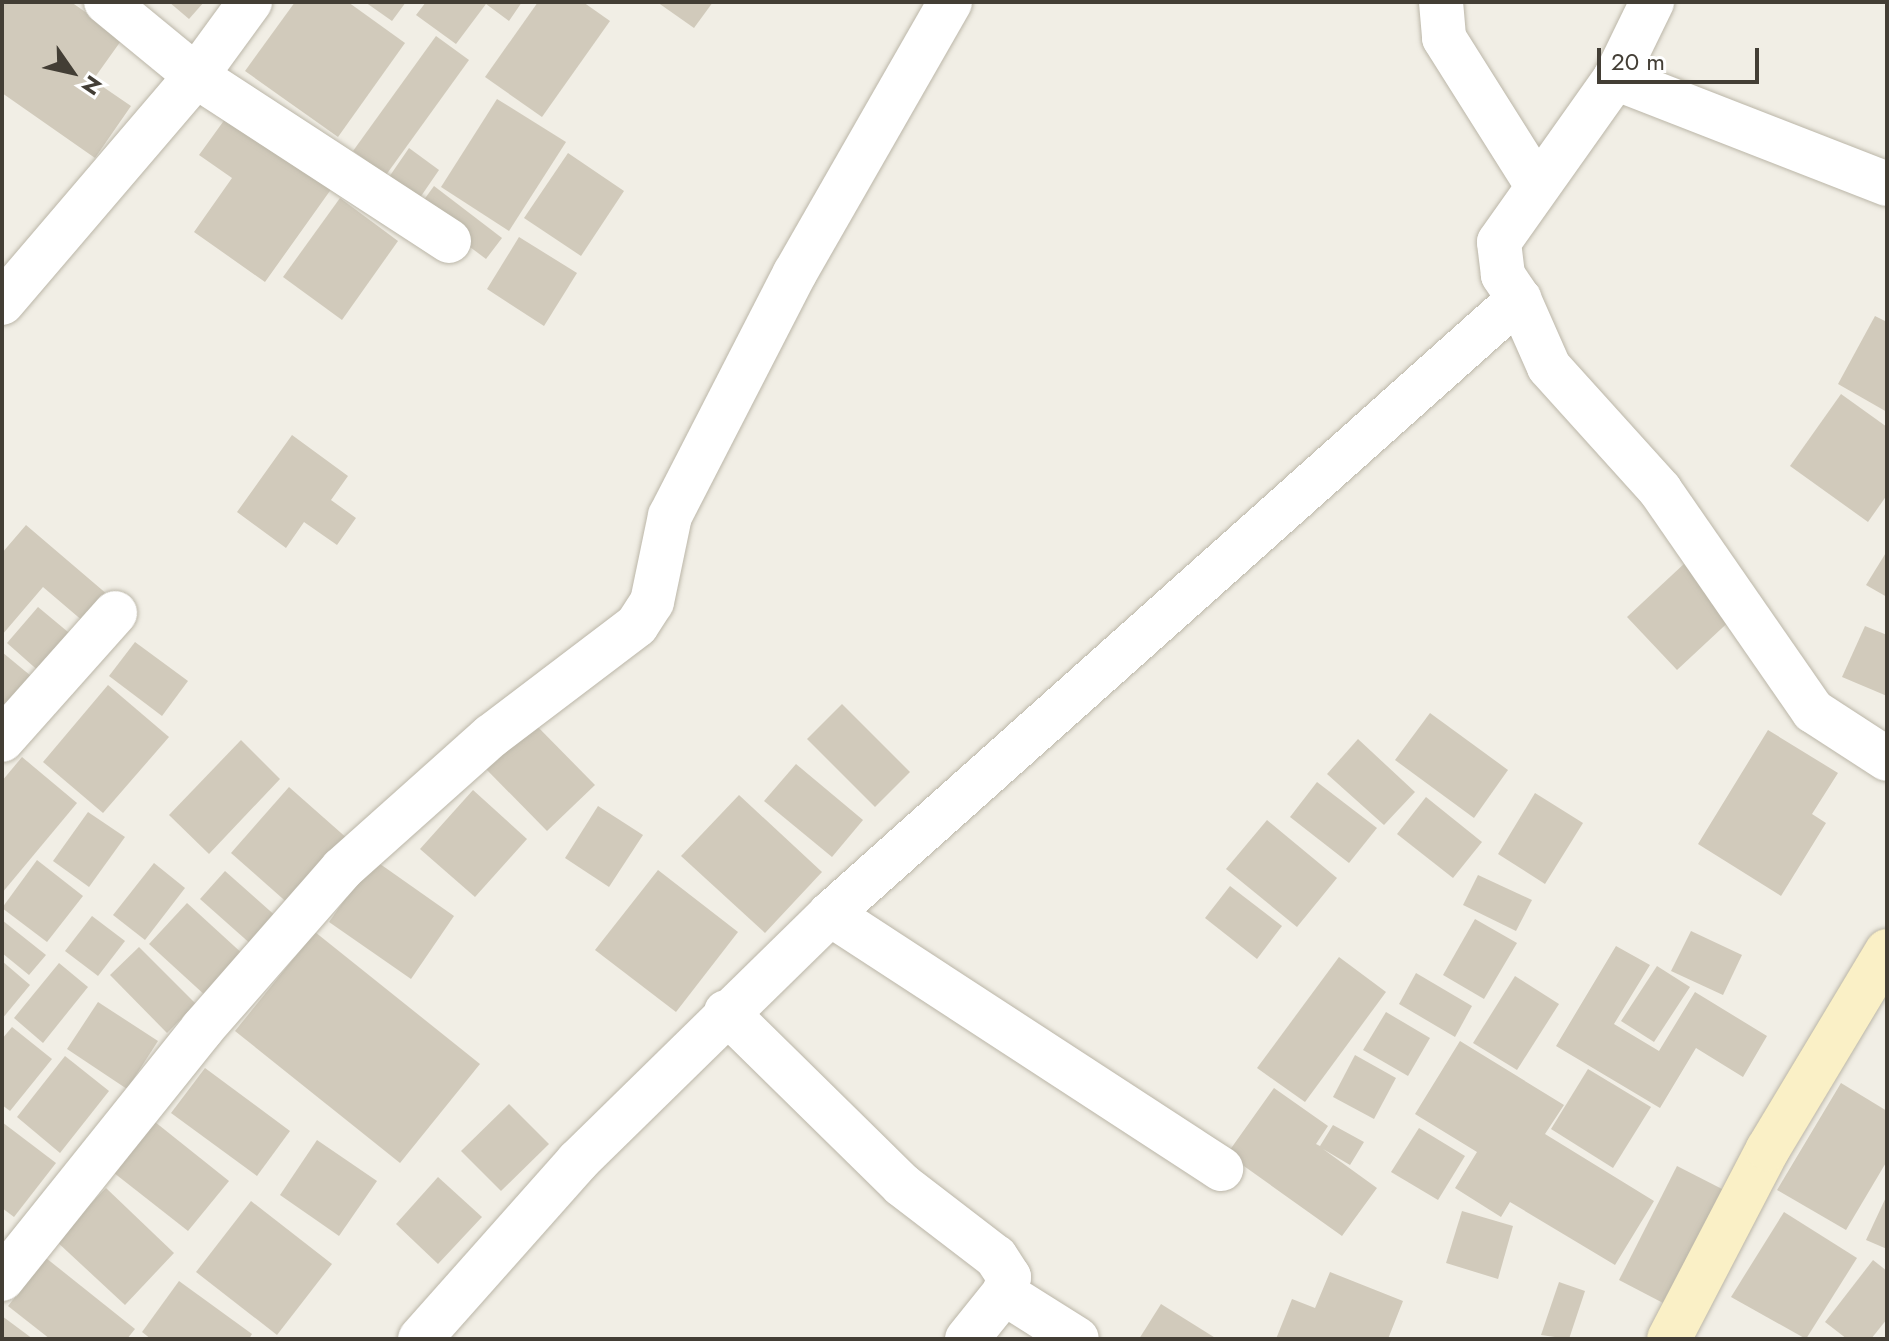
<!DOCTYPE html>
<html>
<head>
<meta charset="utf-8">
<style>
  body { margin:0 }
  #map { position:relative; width:1889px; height:1341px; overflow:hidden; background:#f1eee5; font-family:Jost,sans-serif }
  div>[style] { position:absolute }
  .building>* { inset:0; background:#d1cabb }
  .roads { filter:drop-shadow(0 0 2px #bbb6a8) drop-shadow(0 0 2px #bbb6a8) }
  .street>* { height:44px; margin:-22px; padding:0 22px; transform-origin:22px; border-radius:22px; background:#fff }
  .secondary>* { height:44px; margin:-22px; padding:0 22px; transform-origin:22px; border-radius:22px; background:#faf0c6 }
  span { translate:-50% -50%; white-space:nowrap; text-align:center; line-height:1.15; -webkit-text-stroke:6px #fff; paint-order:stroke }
  .frame { position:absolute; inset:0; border:4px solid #433e35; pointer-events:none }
  .north { position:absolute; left:32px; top:32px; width:80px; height:80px; -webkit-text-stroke:6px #fff; paint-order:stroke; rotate:124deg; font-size:22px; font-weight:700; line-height:32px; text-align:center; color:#433e35 }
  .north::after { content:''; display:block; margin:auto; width:28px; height:36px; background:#433e35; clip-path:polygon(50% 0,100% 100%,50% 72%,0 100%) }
  .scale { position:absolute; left:1597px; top:48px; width:162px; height:36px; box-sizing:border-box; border:4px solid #433e35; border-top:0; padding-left:10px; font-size:24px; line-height:28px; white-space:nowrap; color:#433e35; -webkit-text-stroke:6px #fff; paint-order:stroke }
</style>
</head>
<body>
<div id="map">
  <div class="building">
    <i style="clip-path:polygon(2px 2px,71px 2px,123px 38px,93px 80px,131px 106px,95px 158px,2px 93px)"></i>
    <i style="clip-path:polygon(169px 2px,204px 2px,189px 19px)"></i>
    <i style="clip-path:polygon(295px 2px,348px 2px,405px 43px,338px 137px,245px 71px)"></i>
    <i style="clip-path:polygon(365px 2px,406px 2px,392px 21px)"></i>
    <i style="clip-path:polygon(426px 2px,522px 2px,509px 21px,486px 4px,456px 44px,416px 15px)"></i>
    <i style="clip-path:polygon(538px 2px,583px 2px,610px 21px,542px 117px,485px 77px)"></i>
    <i style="clip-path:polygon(657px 2px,713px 2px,694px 28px)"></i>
    <i style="clip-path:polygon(436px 36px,469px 60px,386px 175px,353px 151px)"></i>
    <i style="clip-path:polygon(497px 99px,566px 142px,509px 231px,441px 187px)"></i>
    <i style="clip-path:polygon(228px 115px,332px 188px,265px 282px,194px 232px,232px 178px,199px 155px)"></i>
    <i style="clip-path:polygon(409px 148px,439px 170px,417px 202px,387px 180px)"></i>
    <i style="clip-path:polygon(568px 153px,624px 191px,581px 256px,524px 218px)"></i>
    <i style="clip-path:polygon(434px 186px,502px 238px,486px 259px,418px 208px)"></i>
    <i style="clip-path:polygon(340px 198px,398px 241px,342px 320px,283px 277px)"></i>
    <i style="clip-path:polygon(519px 237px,577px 273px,544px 326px,487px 289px)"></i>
    <i style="clip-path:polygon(1875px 316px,1887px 322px,1887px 412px,1838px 384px)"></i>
    <i style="clip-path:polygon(1841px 394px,1887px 427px,1887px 495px,1868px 522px,1790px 466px)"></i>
    <i style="clip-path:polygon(292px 435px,348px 476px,331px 500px,356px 518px,337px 545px,304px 522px,286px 548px,237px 512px)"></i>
    <i style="clip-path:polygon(26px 525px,108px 595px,84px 622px,43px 587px,2px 635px,2px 553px)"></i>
    <i style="clip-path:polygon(1887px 551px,1887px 597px,1866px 585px)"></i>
    <i style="clip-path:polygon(1686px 562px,1736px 615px,1677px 670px,1627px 617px)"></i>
    <i style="clip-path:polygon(38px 607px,74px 637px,42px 674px,7px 643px)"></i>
    <i style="clip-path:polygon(1865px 626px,1887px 635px,1887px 696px,1842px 677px)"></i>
    <i style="clip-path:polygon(135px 642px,188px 681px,162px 716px,109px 676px)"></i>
    <i style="clip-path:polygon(2px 652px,31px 676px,2px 710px)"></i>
    <i style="clip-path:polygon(108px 685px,169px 737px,103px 813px,43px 762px)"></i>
    <i style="clip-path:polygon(842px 704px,910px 772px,875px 807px,807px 739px)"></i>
    <i style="clip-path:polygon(1430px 713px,1508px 770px,1474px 818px,1395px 760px)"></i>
    <i style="clip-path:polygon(532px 721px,595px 785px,547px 831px,485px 768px)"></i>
    <i style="clip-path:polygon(1768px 730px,1838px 773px,1812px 814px,1826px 823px,1781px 896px,1698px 844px)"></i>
    <i style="clip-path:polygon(1358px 739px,1415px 792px,1384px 825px,1327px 774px)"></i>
    <i style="clip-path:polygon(241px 740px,280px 779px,209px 854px,169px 815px)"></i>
    <i style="clip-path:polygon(22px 757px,77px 803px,2px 893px,2px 781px)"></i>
    <i style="clip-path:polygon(796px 764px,863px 820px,832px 857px,764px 801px)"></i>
    <i style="clip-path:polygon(1317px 782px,1377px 828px,1349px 863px,1290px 817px)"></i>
    <i style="clip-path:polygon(289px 787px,349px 840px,291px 906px,231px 853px)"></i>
    <i style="clip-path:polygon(473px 790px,527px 839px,475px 897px,420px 849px)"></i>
    <i style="clip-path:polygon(1535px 793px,1583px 823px,1545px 884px,1498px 854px)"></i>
    <i style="clip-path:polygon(739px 795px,822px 872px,765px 933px,681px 856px)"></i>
    <i style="clip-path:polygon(1426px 797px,1482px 842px,1453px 878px,1397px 834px)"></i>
    <i style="clip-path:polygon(598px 806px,643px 835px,609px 887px,565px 858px)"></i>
    <i style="clip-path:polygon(88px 812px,125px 837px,89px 887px,53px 861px)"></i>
    <i style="clip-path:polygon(1267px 820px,1337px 878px,1297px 927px,1226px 869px)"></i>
    <i style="clip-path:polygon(373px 859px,454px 916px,411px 979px,329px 922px)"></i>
    <i style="clip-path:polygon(37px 860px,83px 896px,47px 942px,2px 908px)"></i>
    <i style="clip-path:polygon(154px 863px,185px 888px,145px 940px,113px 915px)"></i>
    <i style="clip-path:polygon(658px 870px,738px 932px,676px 1012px,595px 950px)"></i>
    <i style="clip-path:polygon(225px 871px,278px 918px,253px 946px,200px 899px)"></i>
    <i style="clip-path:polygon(1478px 875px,1532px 900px,1516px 931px,1463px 905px)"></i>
    <i style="clip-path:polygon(1230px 886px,1282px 926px,1257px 959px,1205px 918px)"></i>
    <i style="clip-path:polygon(187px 903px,245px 956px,207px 997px,149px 944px)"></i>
    <i style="clip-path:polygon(92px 916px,125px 941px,98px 976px,65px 951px)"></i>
    <i style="clip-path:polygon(1475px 919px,1517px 943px,1484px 999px,1443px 975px)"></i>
    <i style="clip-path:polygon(2px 920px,46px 955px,29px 975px,2px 953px)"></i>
    <i style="clip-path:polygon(1691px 931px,1742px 955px,1723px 995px,1671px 971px)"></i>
    <i style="clip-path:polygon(315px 932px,480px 1064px,400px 1163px,235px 1031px)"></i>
    <i style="clip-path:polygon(1616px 946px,1650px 965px,1614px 1024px,1659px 1051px,1695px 992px,1767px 1036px,1743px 1077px,1696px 1048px,1660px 1108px,1556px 1046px)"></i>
    <i style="clip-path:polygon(139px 947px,196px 1004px,167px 1033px,110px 975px)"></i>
    <i style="clip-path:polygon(1339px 957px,1386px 992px,1305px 1102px,1257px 1068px)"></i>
    <i style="clip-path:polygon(2px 961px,30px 985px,2px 1019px)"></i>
    <i style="clip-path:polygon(59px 963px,88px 987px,43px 1043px,14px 1018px)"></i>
    <i style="clip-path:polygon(1657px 966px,1690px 987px,1654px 1042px,1621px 1021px)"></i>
    <i style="clip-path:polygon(1416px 973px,1472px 1006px,1455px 1037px,1399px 1004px)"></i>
    <i style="clip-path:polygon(1515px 976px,1559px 1004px,1517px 1070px,1473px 1043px)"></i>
    <i style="clip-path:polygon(98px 1002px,158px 1041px,127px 1089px,67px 1049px)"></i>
    <i style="clip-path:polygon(1386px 1012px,1430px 1038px,1408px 1076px,1363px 1050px)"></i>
    <i style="clip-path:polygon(12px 1027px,52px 1059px,10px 1111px,2px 1105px,2px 1039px)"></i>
    <i style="clip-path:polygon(1460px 1041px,1564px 1105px,1545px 1134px,1654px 1201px,1615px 1265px,1510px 1202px,1501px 1217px,1455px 1188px,1477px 1152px,1415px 1114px)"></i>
    <i style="clip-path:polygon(1355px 1055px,1396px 1078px,1374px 1119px,1333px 1097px)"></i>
    <i style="clip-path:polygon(65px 1056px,109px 1091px,60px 1153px,17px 1117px)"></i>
    <i style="clip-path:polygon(205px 1068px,290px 1131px,257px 1176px,171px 1113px)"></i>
    <i style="clip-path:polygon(1588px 1069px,1651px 1107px,1613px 1168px,1551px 1129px)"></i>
    <i style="clip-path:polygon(1841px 1083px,1887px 1111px,1887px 1161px,1846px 1230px,1777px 1190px)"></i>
    <i style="clip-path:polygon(1274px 1088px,1328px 1126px,1316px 1144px,1320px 1146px,1333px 1125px,1364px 1142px,1350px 1165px,1323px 1149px,1377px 1188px,1342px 1236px,1227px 1154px)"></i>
    <i style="clip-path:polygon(509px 1104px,549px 1144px,501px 1191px,461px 1151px)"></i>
    <i style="clip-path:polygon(150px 1118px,229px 1181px,188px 1231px,109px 1169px)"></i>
    <i style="clip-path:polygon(2px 1122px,56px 1163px,14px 1217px,2px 1208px)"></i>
    <i style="clip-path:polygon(1419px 1128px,1465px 1156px,1438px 1200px,1391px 1172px)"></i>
    <i style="clip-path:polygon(317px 1140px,377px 1181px,339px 1236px,280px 1195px)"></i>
    <i style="clip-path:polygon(1677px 1166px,1724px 1190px,1665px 1304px,1619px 1280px)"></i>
    <i style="clip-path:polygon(438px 1177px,482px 1217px,438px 1264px,396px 1224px)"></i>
    <i style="clip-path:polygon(106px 1188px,174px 1253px,125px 1305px,55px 1240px)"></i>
    <i style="clip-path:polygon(1887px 1195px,1887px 1249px,1866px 1240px)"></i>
    <i style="clip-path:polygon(251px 1201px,332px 1264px,277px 1335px,196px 1272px)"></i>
    <i style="clip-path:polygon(1462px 1211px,1513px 1226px,1498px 1279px,1446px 1263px)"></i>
    <i style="clip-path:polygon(1784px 1212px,1857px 1258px,1806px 1339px,1731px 1297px)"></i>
    <i style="clip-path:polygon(46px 1258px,135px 1329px,127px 1339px,50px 1339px,8px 1306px)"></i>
    <i style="clip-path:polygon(1873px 1260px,1887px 1271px,1887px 1319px,1871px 1339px,1847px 1339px,1825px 1322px)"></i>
    <i style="clip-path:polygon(1330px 1272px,1403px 1301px,1388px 1339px,1276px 1339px,1292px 1299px,1315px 1308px)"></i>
    <i style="clip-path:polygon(179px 1281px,252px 1334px,249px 1339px,151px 1339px,142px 1332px)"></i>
    <i style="clip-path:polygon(1559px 1282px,1585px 1291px,1569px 1339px,1541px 1335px)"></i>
    <i style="clip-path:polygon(1161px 1304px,1217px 1339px,1139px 1339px)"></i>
    <i style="clip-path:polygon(2px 1316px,33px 1339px,2px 1339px)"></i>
  </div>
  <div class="roads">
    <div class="street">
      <i style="left:106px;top:2px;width:117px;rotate:39.4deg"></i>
      <i style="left:196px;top:76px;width:302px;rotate:33.1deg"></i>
      <i style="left:1441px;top:2px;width:36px;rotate:85deg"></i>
      <i style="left:1444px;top:38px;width:173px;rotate:57.8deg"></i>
      <i style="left:1615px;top:78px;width:85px;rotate:-64deg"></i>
      <i style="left:1519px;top:299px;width:74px;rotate:66.2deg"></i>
      <i style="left:1549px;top:367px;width:166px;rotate:47.9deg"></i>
      <i style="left:1660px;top:490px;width:269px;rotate:55.3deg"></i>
      <i style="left:1813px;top:711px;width:88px;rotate:33deg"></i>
      <i style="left:2px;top:303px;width:299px;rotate:-49.5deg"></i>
      <i style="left:196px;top:76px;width:92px;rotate:-53.9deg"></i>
      <i style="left:2px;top:740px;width:170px;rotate:-48.3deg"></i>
      <i style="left:830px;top:914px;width:467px;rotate:33.1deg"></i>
      <i style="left:726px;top:1012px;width:247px;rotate:44.5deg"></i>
      <i style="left:902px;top:1185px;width:118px;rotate:37.5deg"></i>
      <i style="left:996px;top:1257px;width:24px;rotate:57deg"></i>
      <i style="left:1009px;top:1277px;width:17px;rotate:107deg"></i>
      <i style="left:2px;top:1279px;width:320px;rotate:-51.3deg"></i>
      <i style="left:202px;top:1029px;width:213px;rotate:-48.8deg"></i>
      <i style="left:342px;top:869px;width:200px;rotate:-41.8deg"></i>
      <i style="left:491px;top:736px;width:183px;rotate:-37.2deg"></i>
      <i style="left:637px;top:625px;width:27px;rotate:-57deg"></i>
      <i style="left:652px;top:602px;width:88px;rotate:-78.2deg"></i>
      <i style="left:670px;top:516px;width:273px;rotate:-62.8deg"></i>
      <i style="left:795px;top:273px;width:312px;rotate:-60.2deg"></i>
      <i style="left:420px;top:1339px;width:238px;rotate:-48.4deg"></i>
      <i style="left:578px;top:1161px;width:353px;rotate:-44.4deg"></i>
      <i style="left:830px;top:914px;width:924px;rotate:-41.75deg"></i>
      <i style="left:1519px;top:299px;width:29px;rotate:-124deg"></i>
      <i style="left:1503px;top:275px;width:33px;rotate:-97deg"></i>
      <i style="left:1499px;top:242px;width:201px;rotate:-54.7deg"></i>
      <i style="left:1615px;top:78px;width:292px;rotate:21.3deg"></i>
      <i style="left:967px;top:1339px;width:59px;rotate:-51.2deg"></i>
      <i style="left:1004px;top:1293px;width:86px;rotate:32.2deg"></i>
    </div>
    <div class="secondary">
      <i style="left:1669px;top:1339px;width:214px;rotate:-62.5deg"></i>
      <i style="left:1768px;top:1149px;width:231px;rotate:-59deg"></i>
    </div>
  </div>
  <div class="frame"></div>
  <div class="north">N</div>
  <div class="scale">20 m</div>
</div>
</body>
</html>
